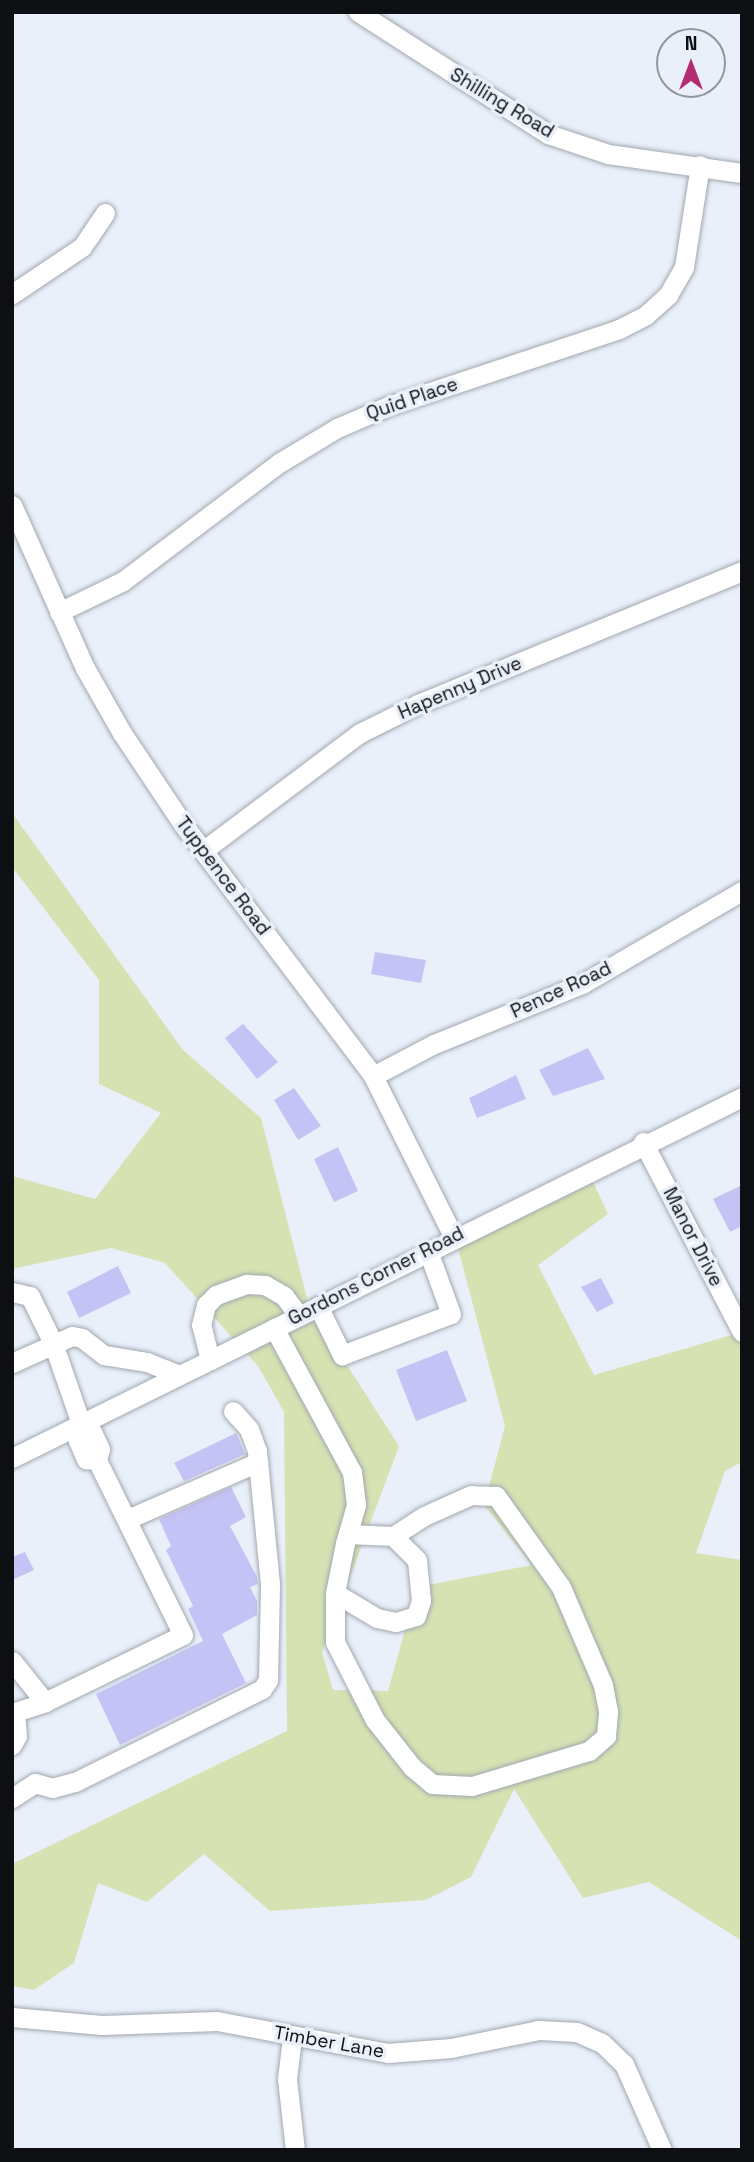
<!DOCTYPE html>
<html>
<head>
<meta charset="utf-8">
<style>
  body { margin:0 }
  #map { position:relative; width:754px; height:2162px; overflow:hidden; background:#e9f0fa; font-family:"Space Grotesk",sans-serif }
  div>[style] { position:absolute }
  .green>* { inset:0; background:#d6e2b2 }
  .building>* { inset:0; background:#c5c3f5 }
  .roads { filter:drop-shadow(0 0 2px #a1a8b0) drop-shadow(0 0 2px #a1a8b0) }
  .minor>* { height:19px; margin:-9.5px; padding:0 9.5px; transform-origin:9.5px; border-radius:9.5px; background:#fff }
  span { translate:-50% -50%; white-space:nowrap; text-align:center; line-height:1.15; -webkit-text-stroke:7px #e9f0fa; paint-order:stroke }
  .street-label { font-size:19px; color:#0d0f12 }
  .frame { position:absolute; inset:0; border:14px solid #0d0f12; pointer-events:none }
  .north { position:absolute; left:656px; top:28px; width:70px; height:70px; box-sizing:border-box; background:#e9f0fa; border:2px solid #91969d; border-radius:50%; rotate:0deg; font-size:19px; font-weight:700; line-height:28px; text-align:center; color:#0d0f12 }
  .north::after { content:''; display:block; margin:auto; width:24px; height:32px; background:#b42d70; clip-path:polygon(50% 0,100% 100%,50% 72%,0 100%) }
</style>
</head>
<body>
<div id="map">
  <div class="green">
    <i style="clip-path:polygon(12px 813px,183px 1050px,261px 1118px,309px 1306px,399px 1446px,322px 1652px,333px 1690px,388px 1691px,417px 1587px,532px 1565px,484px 1505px,505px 1426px,454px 1233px,586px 1167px,608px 1214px,538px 1265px,594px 1375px,742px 1332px,742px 1462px,725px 1471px,696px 1553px,742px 1560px,742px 1941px,649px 1882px,583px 1898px,514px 1789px,471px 1877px,426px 1900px,270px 1911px,204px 1854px,147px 1902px,98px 1883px,74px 1963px,34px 1990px,12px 1986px,12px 1864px,287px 1731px,284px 1412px,258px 1366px,165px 1263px,111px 1248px,12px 1269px,12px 1176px,95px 1199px,161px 1113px,99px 1084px,99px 980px,12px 867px)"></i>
  </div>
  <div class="building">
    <i style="clip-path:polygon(375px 952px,426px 960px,421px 983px,371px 974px)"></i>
    <i style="clip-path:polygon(243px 1024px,278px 1062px,257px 1079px,225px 1038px)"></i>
    <i style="clip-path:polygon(588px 1048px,605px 1079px,553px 1096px,539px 1070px)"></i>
    <i style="clip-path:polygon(516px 1075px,526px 1099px,477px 1118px,469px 1098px)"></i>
    <i style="clip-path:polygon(294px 1088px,321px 1126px,298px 1140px,274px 1100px)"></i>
    <i style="clip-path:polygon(338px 1147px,358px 1191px,334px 1202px,314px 1159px)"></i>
    <i style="clip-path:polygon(742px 1185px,742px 1226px,730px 1232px,713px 1199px)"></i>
    <i style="clip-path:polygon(118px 1266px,131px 1293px,79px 1318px,67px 1292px)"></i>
    <i style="clip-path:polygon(601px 1278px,614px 1303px,597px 1312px,581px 1287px)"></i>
    <i style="clip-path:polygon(447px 1350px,467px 1401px,416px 1421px,396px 1370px)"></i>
    <i style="clip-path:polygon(236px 1433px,245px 1454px,184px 1481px,174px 1463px)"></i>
    <i style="clip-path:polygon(231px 1487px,246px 1517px,230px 1526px,257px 1577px,258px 1584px,250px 1587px,257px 1601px,257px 1615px,222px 1634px,246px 1683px,120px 1745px,96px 1694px,203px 1641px,188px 1609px,193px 1606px,166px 1550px,171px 1546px,159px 1519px)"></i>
    <i style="clip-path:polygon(25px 1552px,34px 1570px,12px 1580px,12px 1557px)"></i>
  </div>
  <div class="roads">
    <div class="minor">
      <i style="left:358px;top:12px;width:226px;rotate:32.7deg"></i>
      <i style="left:548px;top:134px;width:63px;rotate:18.4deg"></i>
      <i style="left:608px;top:154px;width:135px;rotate:8.1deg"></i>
      <i style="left:12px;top:294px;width:84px;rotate:-33.9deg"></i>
      <i style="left:82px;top:247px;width:41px;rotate:-55.9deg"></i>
      <i style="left:12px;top:505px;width:179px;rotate:65.9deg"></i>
      <i style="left:85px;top:668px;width:75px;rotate:60.4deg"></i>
      <i style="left:122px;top:733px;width:108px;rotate:56.3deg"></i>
      <i style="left:182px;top:823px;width:317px;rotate:52.9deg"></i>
      <i style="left:373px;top:1076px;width:179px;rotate:63.4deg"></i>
      <i style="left:59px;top:612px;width:71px;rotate:-25.8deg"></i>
      <i style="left:123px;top:581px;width:196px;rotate:-37.1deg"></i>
      <i style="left:279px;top:463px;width:68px;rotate:-31.1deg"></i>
      <i style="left:337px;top:428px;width:59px;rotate:-23.1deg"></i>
      <i style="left:391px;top:405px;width:240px;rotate:-18.4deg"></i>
      <i style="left:619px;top:329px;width:30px;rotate:-27deg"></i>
      <i style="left:646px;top:315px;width:30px;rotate:-42deg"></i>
      <i style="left:668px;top:295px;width:32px;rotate:-60deg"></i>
      <i style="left:684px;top:267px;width:103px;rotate:-81.1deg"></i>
      <i style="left:204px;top:850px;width:195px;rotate:-36.9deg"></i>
      <i style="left:360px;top:733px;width:65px;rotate:-26.6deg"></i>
      <i style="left:418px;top:704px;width:350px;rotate:-22.3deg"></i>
      <i style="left:373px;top:1076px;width:69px;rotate:-27.7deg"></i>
      <i style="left:434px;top:1044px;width:160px;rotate:-22.1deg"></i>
      <i style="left:582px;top:984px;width:185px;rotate:-30.2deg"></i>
      <i style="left:643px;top:1142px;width:214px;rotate:62.5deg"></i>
      <i style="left:12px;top:1292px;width:18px;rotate:13deg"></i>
      <i style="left:30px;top:1296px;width:52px;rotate:63.9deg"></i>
      <i style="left:53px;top:1343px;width:86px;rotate:70.9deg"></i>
      <i style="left:81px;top:1424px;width:17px;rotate:100deg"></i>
      <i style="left:78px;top:1441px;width:20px;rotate:66deg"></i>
      <i style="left:86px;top:1459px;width:11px;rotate:5deg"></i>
      <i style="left:318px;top:1306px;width:55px;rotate:63.9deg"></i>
      <i style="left:342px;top:1355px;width:116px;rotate:-20.6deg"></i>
      <i style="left:451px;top:1314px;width:67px;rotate:-110.1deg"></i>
      <i style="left:274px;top:1328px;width:164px;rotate:61.6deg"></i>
      <i style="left:352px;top:1472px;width:33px;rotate:83deg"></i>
      <i style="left:356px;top:1505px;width:40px;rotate:106deg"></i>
      <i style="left:345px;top:1543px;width:51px;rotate:101.3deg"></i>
      <i style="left:335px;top:1593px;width:49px;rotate:90deg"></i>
      <i style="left:335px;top:1642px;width:88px;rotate:62.9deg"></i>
      <i style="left:375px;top:1720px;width:60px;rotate:51.8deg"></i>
      <i style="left:412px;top:1767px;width:26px;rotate:40deg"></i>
      <i style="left:432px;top:1784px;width:40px;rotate:2.9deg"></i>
      <i style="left:472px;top:1786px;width:122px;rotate:-16.7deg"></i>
      <i style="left:589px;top:1751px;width:23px;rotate:-41deg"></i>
      <i style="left:606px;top:1736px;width:25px;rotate:-85deg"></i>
      <i style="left:608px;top:1711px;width:26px;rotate:-101deg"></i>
      <i style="left:603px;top:1685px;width:107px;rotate:-113.2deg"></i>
      <i style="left:561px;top:1587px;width:112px;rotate:-125.5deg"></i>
      <i style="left:496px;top:1496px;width:25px;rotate:-178deg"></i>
      <i style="left:471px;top:1495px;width:51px;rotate:155.9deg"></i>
      <i style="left:424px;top:1516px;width:37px;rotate:147deg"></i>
      <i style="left:393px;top:1536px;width:45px;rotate:-177.5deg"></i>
      <i style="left:210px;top:1360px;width:36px;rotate:-104deg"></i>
      <i style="left:201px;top:1325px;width:21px;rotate:-76deg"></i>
      <i style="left:206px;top:1305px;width:14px;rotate:-45deg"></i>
      <i style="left:216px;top:1295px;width:33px;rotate:-20deg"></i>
      <i style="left:247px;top:1284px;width:18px;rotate:3deg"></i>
      <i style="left:265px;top:1285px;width:22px;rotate:30deg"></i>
      <i style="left:284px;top:1296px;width:25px;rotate:53deg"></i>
      <i style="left:12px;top:1363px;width:66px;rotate:-24.2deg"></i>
      <i style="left:72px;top:1336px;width:10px;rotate:11deg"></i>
      <i style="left:82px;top:1338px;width:28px;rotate:38deg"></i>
      <i style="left:104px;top:1355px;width:44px;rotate:9.2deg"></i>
      <i style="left:147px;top:1362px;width:35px;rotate:22deg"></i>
      <i style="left:12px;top:1458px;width:814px;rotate:-26.31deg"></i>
      <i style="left:130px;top:1518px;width:140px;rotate:-23.6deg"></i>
      <i style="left:335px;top:1593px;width:49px;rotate:30.8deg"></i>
      <i style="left:377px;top:1618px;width:19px;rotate:12deg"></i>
      <i style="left:396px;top:1622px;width:21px;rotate:-17deg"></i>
      <i style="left:416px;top:1616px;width:16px;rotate:-72deg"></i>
      <i style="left:421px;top:1601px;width:41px;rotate:-95.6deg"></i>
      <i style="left:417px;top:1560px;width:34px;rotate:-135deg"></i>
      <i style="left:12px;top:1661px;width:53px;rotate:51.2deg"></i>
      <i style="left:45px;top:1702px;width:153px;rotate:-25.9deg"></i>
      <i style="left:183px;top:1635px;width:195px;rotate:-116.2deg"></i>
      <i style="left:97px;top:1460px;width:11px;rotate:-75deg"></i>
      <i style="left:100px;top:1449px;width:19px;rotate:-115deg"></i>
      <i style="left:92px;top:1432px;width:10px;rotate:-163deg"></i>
      <i style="left:12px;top:1713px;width:35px;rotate:-18deg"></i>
      <i style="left:12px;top:1745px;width:10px;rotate:-61deg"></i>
      <i style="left:17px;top:1736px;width:21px;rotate:-95deg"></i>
      <i style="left:12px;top:1798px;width:27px;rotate:-33deg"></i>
      <i style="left:35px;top:1783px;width:18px;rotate:16deg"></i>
      <i style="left:52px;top:1788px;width:24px;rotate:-15deg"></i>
      <i style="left:75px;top:1782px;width:209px;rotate:-26.4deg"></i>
      <i style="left:262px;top:1689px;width:11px;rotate:-56deg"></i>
      <i style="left:268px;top:1680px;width:96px;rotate:-88.8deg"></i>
      <i style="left:270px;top:1584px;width:134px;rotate:-95.6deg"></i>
      <i style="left:257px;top:1451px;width:23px;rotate:-110deg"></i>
      <i style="left:249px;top:1429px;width:24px;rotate:-132deg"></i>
      <i style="left:12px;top:2017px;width:90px;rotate:5.1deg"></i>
      <i style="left:102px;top:2025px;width:115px;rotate:-2deg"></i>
      <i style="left:217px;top:2021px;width:174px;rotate:10.6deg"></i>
      <i style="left:388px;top:2053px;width:63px;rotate:-4.5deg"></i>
      <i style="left:451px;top:2048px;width:90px;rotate:-11.6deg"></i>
      <i style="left:539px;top:2030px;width:38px;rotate:3deg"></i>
      <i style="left:577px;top:2032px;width:27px;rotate:24deg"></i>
      <i style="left:602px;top:2043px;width:30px;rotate:44deg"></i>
      <i style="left:624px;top:2064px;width:94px;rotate:66.2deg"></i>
      <i style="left:292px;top:2038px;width:41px;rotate:97deg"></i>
      <i style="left:287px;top:2079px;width:71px;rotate:83.6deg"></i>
    </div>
  </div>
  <div class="street-label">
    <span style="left:502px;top:103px;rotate:31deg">Shilling Road</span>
    <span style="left:412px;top:399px;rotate:-19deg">Quid Place</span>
    <span style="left:460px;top:688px;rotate:-23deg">Hapenny Drive</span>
    <span style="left:223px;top:876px;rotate:53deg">Tuppence Road</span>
    <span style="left:561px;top:990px;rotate:-25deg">Pence Road</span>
    <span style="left:693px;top:1237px;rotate:63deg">Manor Drive</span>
    <span style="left:376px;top:1276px;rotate:-27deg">Gordons Corner Road</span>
    <span style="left:329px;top:2042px;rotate:10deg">Timber Lane</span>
  </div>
  <div class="frame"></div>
  <div class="north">N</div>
</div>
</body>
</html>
